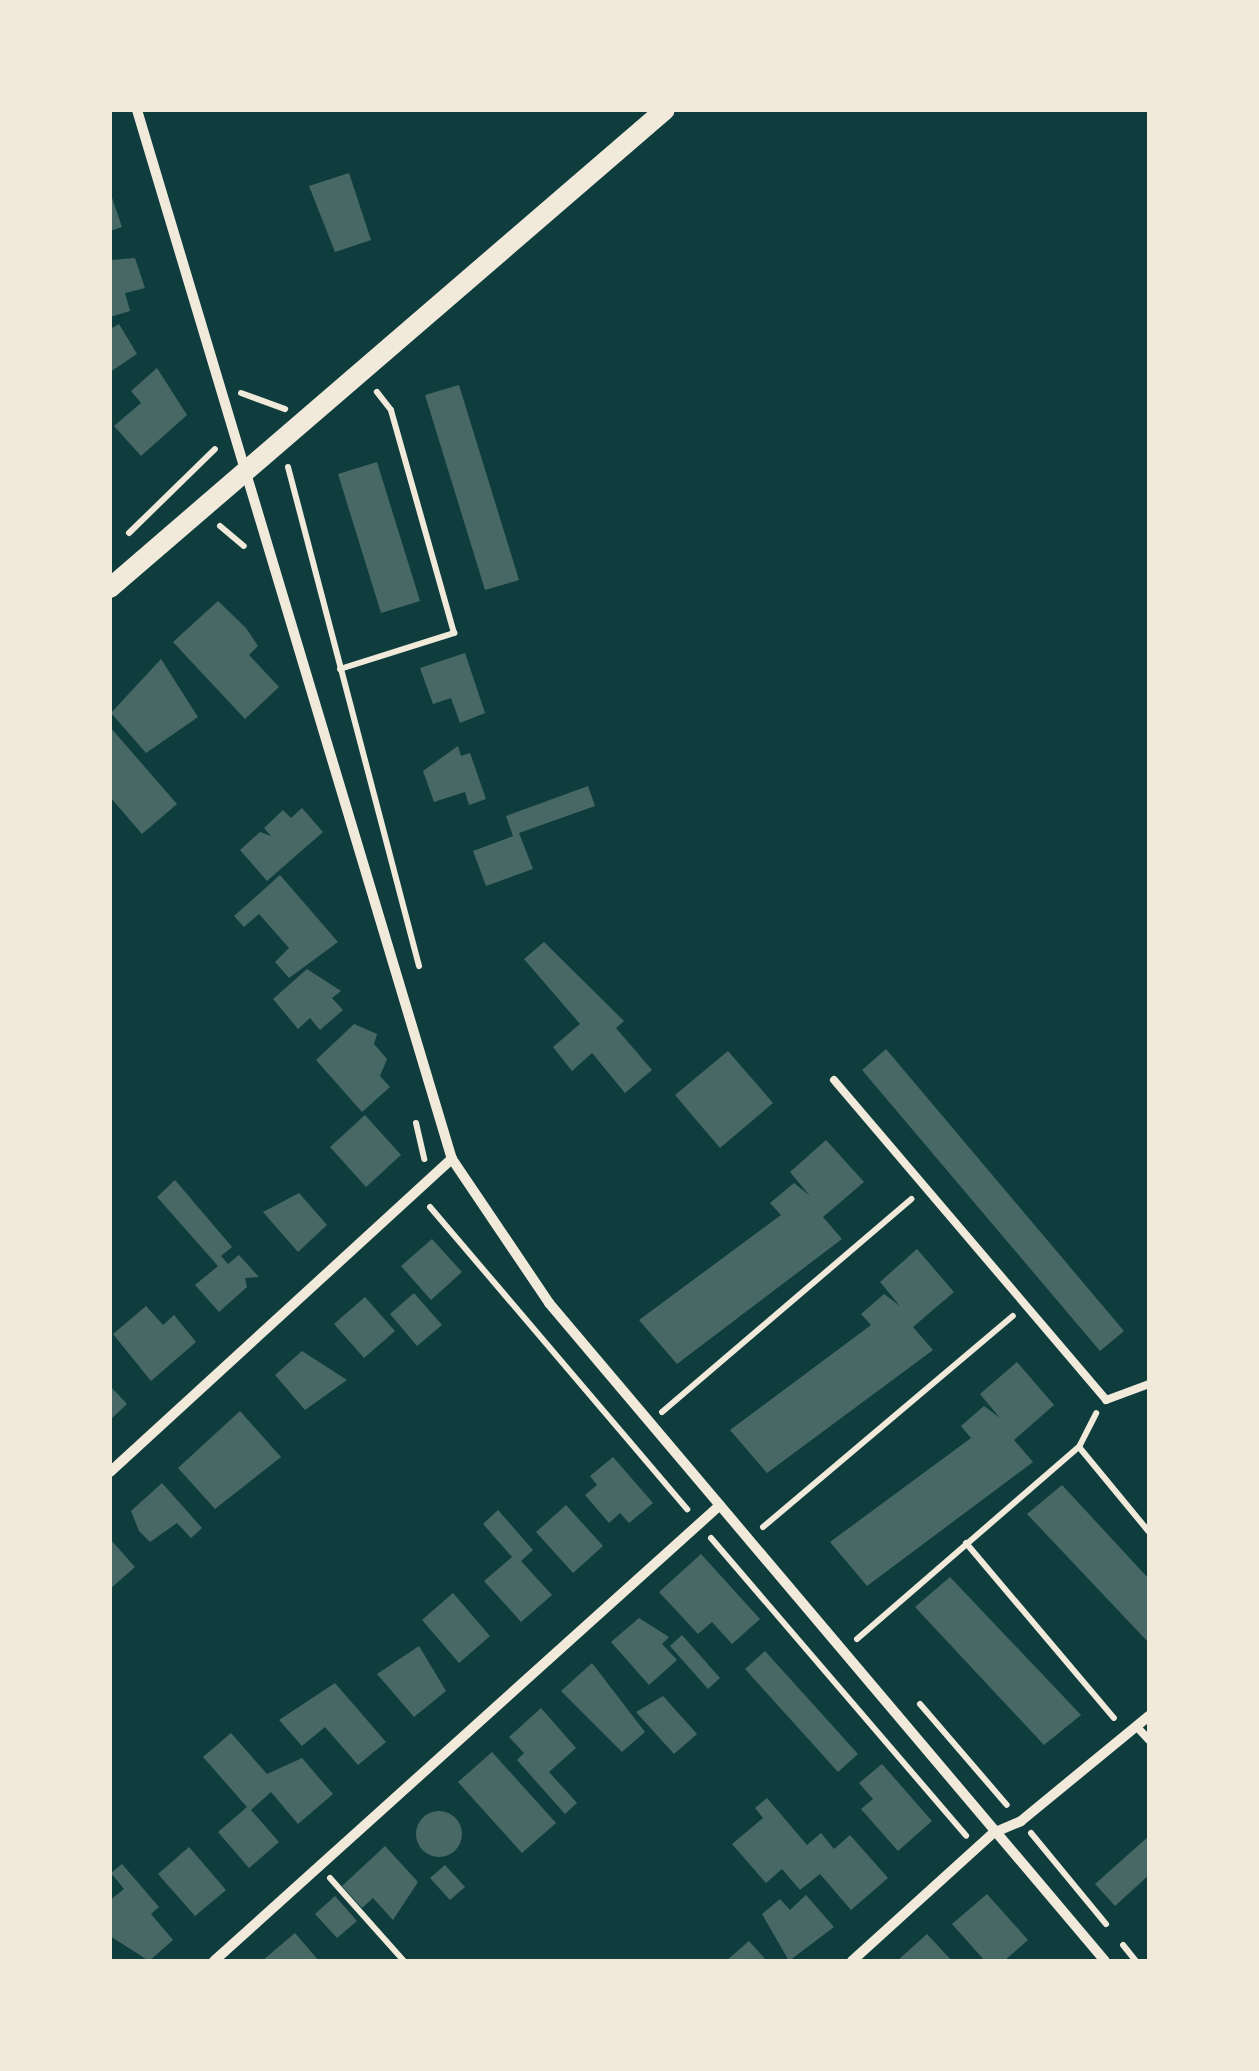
<!DOCTYPE html>
<html>
<head>
<meta charset="utf-8">
<style>
  body { margin:0 }
  #map { position:relative; width:1259px; height:2071px; overflow:hidden; background:#0f3d3e; font-family:"Open Sans",sans-serif }
  div>[style] { position:absolute }
  .building>* { inset:0; background:#486865 }
  .round { border-radius:50% }
  .path>* { height:6px; margin:-3px; padding:0 3px; transform-origin:3px; border-radius:3px; background:#f1e9da }
  .service>* { height:8px; margin:-4px; padding:0 4px; transform-origin:4px; border-radius:4px; background:#f1e9da }
  .minor>* { height:10px; margin:-5px; padding:0 5px; transform-origin:5px; border-radius:5px; background:#f1e9da }
  .secondary>* { height:20px; margin:-10px; padding:0 10px; transform-origin:10px; border-radius:10px; background:#f1e9da }
  span { translate:-50% -50%; white-space:nowrap; text-align:center; line-height:1.15; -webkit-text-stroke:8px #f1e9da; paint-order:stroke }
  .frame { position:absolute; inset:0; border:112px solid #f1e9da; pointer-events:none }
</style>
</head>
<body>
<div id="map">
  <div class="building">
    <i style="clip-path:polygon(349px 173px,371px 240px,335px 252px,309px 186px)"></i>
    <i style="clip-path:polygon(110px 192px,122px 227px,110px 231px)"></i>
    <i style="clip-path:polygon(135px 258px,145px 288px,125px 293px,130px 311px,110px 317px,110px 260px)"></i>
    <i style="clip-path:polygon(119px 324px,137px 354px,110px 372px,110px 329px)"></i>
    <i style="clip-path:polygon(157px 368px,187px 415px,141px 456px,114px 426px,141px 403px,131px 391px)"></i>
    <i style="clip-path:polygon(459px 385px,519px 580px,485px 590px,425px 395px)"></i>
    <i style="clip-path:polygon(377px 462px,420px 601px,381px 613px,338px 474px)"></i>
    <i style="clip-path:polygon(218px 601px,246px 628px,258px 646px,249px 655px,279px 687px,245px 719px,173px 642px)"></i>
    <i style="clip-path:polygon(465px 653px,485px 713px,460px 723px,451px 698px,433px 704px,420px 668px)"></i>
    <i style="clip-path:polygon(161px 659px,198px 717px,146px 753px,111px 713px)"></i>
    <i style="clip-path:polygon(110px 727px,177px 804px,142px 834px,110px 797px)"></i>
    <i style="clip-path:polygon(458px 746px,461px 756px,470px 753px,486px 799px,469px 805px,465px 792px,434px 802px,423px 771px)"></i>
    <i style="clip-path:polygon(588px 786px,595px 806px,519px 833px,533px 869px,486px 886px,473px 851px,513px 836px,506px 816px)"></i>
    <i style="clip-path:polygon(302px 808px,323px 832px,267px 881px,240px 850px,260px 832px,271px 836px,264px 828px,283px 810px,291px 818px)"></i>
    <i style="clip-path:polygon(280px 875px,338px 942px,289px 978px,275px 962px,289px 948px,259px 914px,244px 927px,234px 916px)"></i>
    <i style="clip-path:polygon(544px 942px,624px 1021px,616px 1028px,652px 1070px,625px 1093px,592px 1053px,572px 1071px,553px 1047px,580px 1024px,524px 959px)"></i>
    <i style="clip-path:polygon(307px 969px,341px 991px,332px 998px,343px 1010px,320px 1030px,310px 1018px,298px 1029px,273px 999px)"></i>
    <i style="clip-path:polygon(354px 1024px,377px 1034px,374px 1044px,387px 1059px,380px 1076px,390px 1087px,362px 1112px,316px 1060px)"></i>
    <i style="clip-path:polygon(886px 1049px,1124px 1331px,1100px 1351px,862px 1070px)"></i>
    <i style="clip-path:polygon(728px 1051px,773px 1103px,720px 1148px,675px 1095px)"></i>
    <i style="clip-path:polygon(365px 1115px,401px 1155px,366px 1187px,330px 1147px)"></i>
    <i style="clip-path:polygon(826px 1140px,864px 1182px,823px 1217px,842px 1239px,677px 1364px,639px 1320px,781px 1215px,770px 1203px,794px 1183px,810px 1196px,790px 1172px)"></i>
    <i style="clip-path:polygon(175px 1180px,232px 1247px,221px 1256px,228px 1264px,239px 1255px,259px 1277px,245px 1278px,247px 1287px,219px 1312px,195px 1285px,218px 1266px,157px 1197px)"></i>
    <i style="clip-path:polygon(299px 1193px,327px 1225px,298px 1252px,263px 1212px)"></i>
    <i style="clip-path:polygon(432px 1239px,462px 1272px,431px 1300px,401px 1266px)"></i>
    <i style="clip-path:polygon(917px 1249px,954px 1292px,913px 1327px,933px 1350px,767px 1473px,730px 1430px,871px 1325px,861px 1314px,884px 1294px,900px 1306px,880px 1282px)"></i>
    <i style="clip-path:polygon(414px 1293px,442px 1325px,417px 1346px,390px 1314px)"></i>
    <i style="clip-path:polygon(365px 1297px,395px 1331px,364px 1358px,334px 1324px)"></i>
    <i style="clip-path:polygon(146px 1306px,163px 1325px,174px 1315px,196px 1342px,151px 1381px,113px 1334px)"></i>
    <i style="clip-path:polygon(302px 1351px,347px 1380px,305px 1410px,275px 1375px)"></i>
    <i style="clip-path:polygon(1017px 1362px,1054px 1405px,1014px 1440px,1033px 1462px,867px 1586px,830px 1542px,971px 1438px,961px 1426px,984px 1406px,1000px 1418px,980px 1394px)"></i>
    <i style="clip-path:polygon(110px 1386px,127px 1404px,110px 1420px)"></i>
    <i style="clip-path:polygon(240px 1411px,281px 1457px,215px 1509px,178px 1468px)"></i>
    <i style="clip-path:polygon(613px 1457px,653px 1503px,629px 1523px,620px 1513px,609px 1523px,585px 1495px,597px 1485px,590px 1476px)"></i>
    <i style="clip-path:polygon(162px 1483px,202px 1528px,191px 1538px,177px 1523px,150px 1542px,139px 1531px,131px 1511px)"></i>
    <i style="clip-path:polygon(1062px 1485px,1149px 1579px,1149px 1643px,1027px 1514px)"></i>
    <i style="clip-path:polygon(566px 1505px,603px 1546px,573px 1573px,536px 1532px)"></i>
    <i style="clip-path:polygon(498px 1510px,533px 1550px,521px 1561px,552px 1595px,521px 1622px,484px 1581px,512px 1557px,483px 1524px)"></i>
    <i style="clip-path:polygon(110px 1539px,135px 1567px,110px 1589px)"></i>
    <i style="clip-path:polygon(701px 1554px,760px 1619px,732px 1644px,712px 1622px,698px 1634px,659px 1592px)"></i>
    <i style="clip-path:polygon(950px 1577px,1081px 1715px,1044px 1745px,915px 1607px)"></i>
    <i style="clip-path:polygon(453px 1593px,490px 1636px,459px 1663px,422px 1620px)"></i>
    <i style="clip-path:polygon(639px 1618px,669px 1637px,662px 1644px,677px 1660px,649px 1685px,611px 1642px)"></i>
    <i style="clip-path:polygon(682px 1635px,720px 1678px,708px 1689px,670px 1646px)"></i>
    <i style="clip-path:polygon(419px 1646px,446px 1691px,414px 1717px,377px 1674px)"></i>
    <i style="clip-path:polygon(765px 1651px,858px 1754px,838px 1772px,745px 1669px)"></i>
    <i style="clip-path:polygon(592px 1663px,645px 1732px,622px 1752px,561px 1691px)"></i>
    <i style="clip-path:polygon(335px 1683px,386px 1742px,358px 1765px,325px 1727px,302px 1746px,279px 1720px)"></i>
    <i style="clip-path:polygon(663px 1696px,697px 1734px,674px 1754px,636px 1712px)"></i>
    <i style="clip-path:polygon(541px 1708px,576px 1748px,549px 1772px,577px 1803px,565px 1814px,517px 1760px,524px 1753px,509px 1737px)"></i>
    <i style="clip-path:polygon(231px 1733px,267px 1774px,302px 1758px,333px 1794px,298px 1824px,271px 1792px,251px 1810px,279px 1842px,249px 1868px,218px 1832px,247px 1807px,203px 1757px)"></i>
    <i style="clip-path:polygon(492px 1752px,556px 1823px,522px 1853px,458px 1782px)"></i>
    <i style="clip-path:polygon(882px 1764px,932px 1821px,898px 1851px,861px 1809px,873px 1799px,859px 1783px)"></i>
    <i style="clip-path:polygon(767px 1798px,807px 1845px,821px 1833px,834px 1849px,850px 1835px,888px 1878px,851px 1910px,820px 1874px,800px 1890px,782px 1869px,766px 1883px,732px 1844px,763px 1818px,755px 1808px)"></i>
    <i class="round" style="left:416px;top:1811px;width:46px;height:46px"></i>
    <i style="clip-path:polygon(1149px 1836px,1149px 1875px,1115px 1906px,1095px 1884px)"></i>
    <i style="clip-path:polygon(385px 1846px,418px 1882px,393px 1920px,373px 1898px,362px 1908px,342px 1886px)"></i>
    <i style="clip-path:polygon(189px 1847px,226px 1890px,195px 1916px,158px 1874px)"></i>
    <i style="clip-path:polygon(122px 1864px,159px 1907px,151px 1914px,173px 1940px,149px 1961px,110px 1936px,110px 1900px,124px 1889px,111px 1873px)"></i>
    <i style="clip-path:polygon(445px 1865px,465px 1887px,450px 1900px,430px 1878px)"></i>
    <i style="clip-path:polygon(987px 1894px,1028px 1940px,1004px 1961px,985px 1961px,952px 1924px)"></i>
    <i style="clip-path:polygon(806px 1895px,834px 1927px,789px 1961px,762px 1914px,780px 1899px,790px 1910px)"></i>
    <i style="clip-path:polygon(335px 1896px,357px 1921px,337px 1938px,315px 1914px)"></i>
    <i style="clip-path:polygon(295px 1933px,319px 1961px,262px 1961px)"></i>
    <i style="clip-path:polygon(927px 1934px,952px 1961px,897px 1961px)"></i>
    <i style="clip-path:polygon(749px 1941px,767px 1961px,726px 1961px)"></i>
  </div>
  <div class="path">
    <i style="left:241px;top:393px;width:47px;rotate:20deg"></i>
    <i style="left:288px;top:467px;width:516px;rotate:75.29deg"></i>
    <i style="left:220px;top:526px;width:31px;rotate:40deg"></i>
    <i style="left:129px;top:533px;width:120px;rotate:-44.3deg"></i>
    <i style="left:340px;top:669px;width:120px;rotate:-17.5deg"></i>
    <i style="left:454px;top:633px;width:232px;rotate:-105.8deg"></i>
    <i style="left:391px;top:410px;width:23px;rotate:-128deg"></i>
    <i style="left:416px;top:1123px;width:37px;rotate:77deg"></i>
    <i style="left:430px;top:1207px;width:397px;rotate:49.6deg"></i>
    <i style="left:662px;top:1412px;width:328px;rotate:-40.5deg"></i>
    <i style="left:1079px;top:1447px;width:110px;rotate:50.5deg"></i>
    <i style="left:763px;top:1527px;width:327px;rotate:-40.2deg"></i>
    <i style="left:711px;top:1538px;width:392px;rotate:49.4deg"></i>
    <i style="left:966px;top:1543px;width:229px;rotate:49.8deg"></i>
    <i style="left:857px;top:1639px;width:294px;rotate:-40.9deg"></i>
    <i style="left:1079px;top:1447px;width:38px;rotate:-63deg"></i>
    <i style="left:920px;top:1704px;width:133px;rotate:49.3deg"></i>
    <i style="left:1031px;top:1833px;width:118px;rotate:50.5deg"></i>
    <i style="left:330px;top:1878px;width:111px;rotate:48.3deg"></i>
    <i style="left:1123px;top:1945px;width:21px;rotate:51deg"></i>
  </div>
  <div class="service">
    <i style="left:834px;top:1080px;width:420px;rotate:49.6deg"></i>
    <i style="left:1106px;top:1400px;width:46px;rotate:-20.4deg"></i>
    <i style="left:1137px;top:1727px;width:18px;rotate:47deg"></i>
  </div>
  <div class="minor">
    <i style="left:137px;top:110px;width:1095px;rotate:73.29deg"></i>
    <i style="left:452px;top:1159px;width:174px;rotate:56deg"></i>
    <i style="left:549px;top:1303px;width:861px;rotate:49.8deg"></i>
    <i style="left:110px;top:1472px;width:464px;rotate:-42.5deg"></i>
    <i style="left:214px;top:1961px;width:681px;rotate:-42.02deg"></i>
    <i style="left:852px;top:1961px;width:190px;rotate:-42.2deg"></i>
    <i style="left:993px;top:1833px;width:30px;rotate:-23deg"></i>
    <i style="left:1021px;top:1821px;width:166px;rotate:-39.4deg"></i>
  </div>
  <div class="secondary">
    <i style="left:110px;top:588px;width:732px;rotate:-40.74deg"></i>
  </div>
  <div class="frame"></div>
</div>
</body>
</html>
